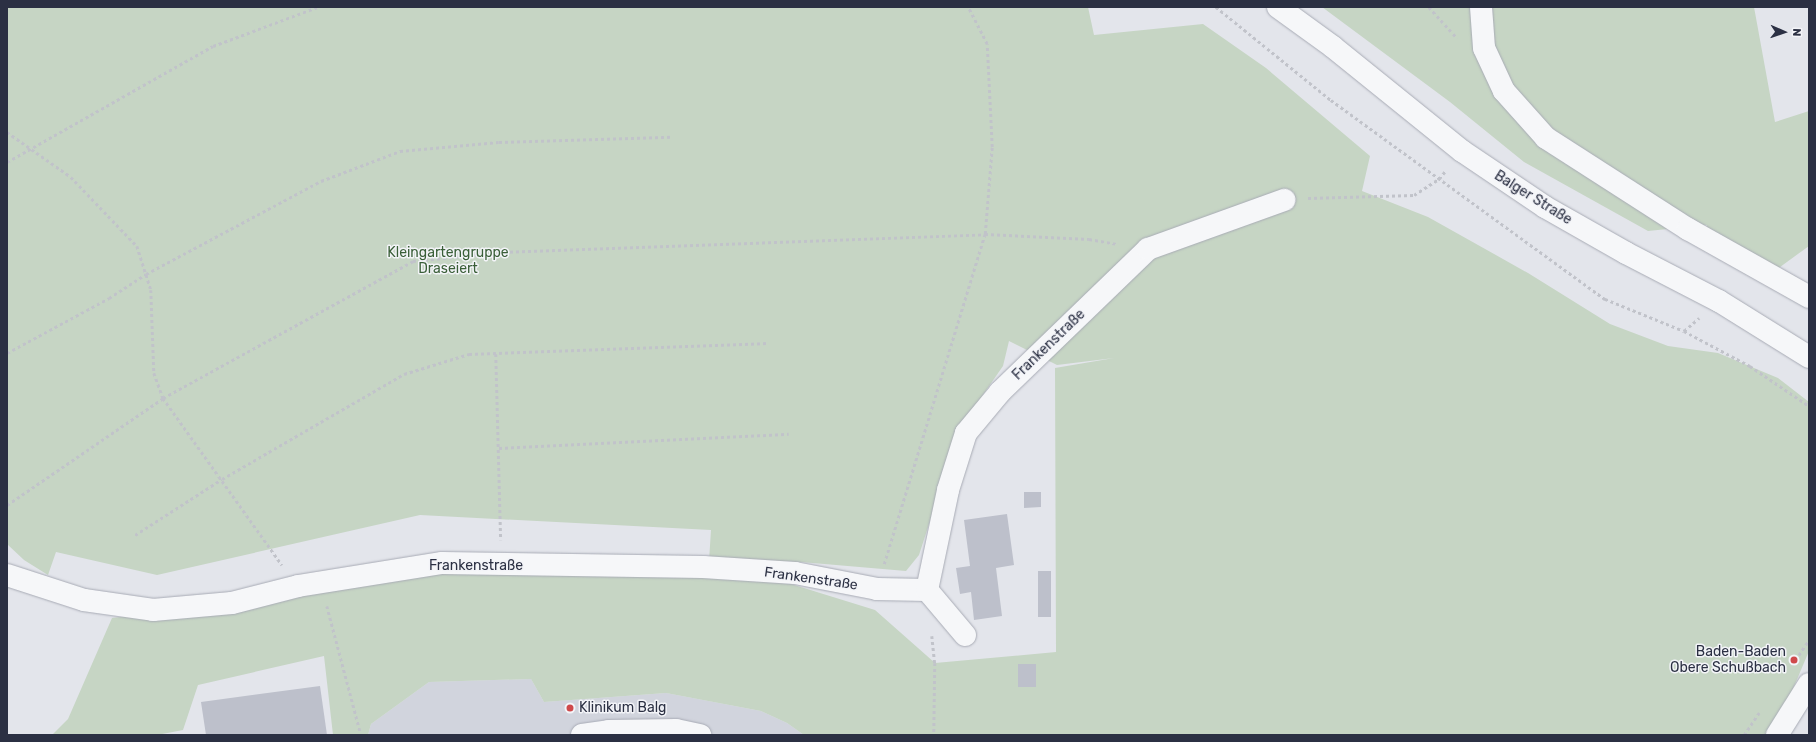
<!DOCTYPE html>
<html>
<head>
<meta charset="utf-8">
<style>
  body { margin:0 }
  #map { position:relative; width:1816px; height:742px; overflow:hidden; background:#e3e5eb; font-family:Rubik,sans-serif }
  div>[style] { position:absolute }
  .built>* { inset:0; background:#d1d4dd }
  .green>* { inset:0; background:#c6d5c4 }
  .building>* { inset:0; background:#bdc0cb }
  .path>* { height:2.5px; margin-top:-1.25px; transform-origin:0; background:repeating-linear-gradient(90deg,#c1c3ca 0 3px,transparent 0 6px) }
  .roads { filter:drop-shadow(0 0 1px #a8abb5) drop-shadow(0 0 1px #a8abb5) }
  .minor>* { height:22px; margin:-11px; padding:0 11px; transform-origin:11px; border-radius:11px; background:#f6f7f9 }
  .dots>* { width:11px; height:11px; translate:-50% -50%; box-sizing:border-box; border:2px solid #f3f4f8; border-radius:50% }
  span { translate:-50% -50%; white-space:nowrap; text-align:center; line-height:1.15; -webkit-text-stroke:3px #f3f4f8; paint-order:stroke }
  .street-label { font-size:14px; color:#2b3043 }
  .park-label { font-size:14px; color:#3a5f38 }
  .poi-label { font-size:14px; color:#2b3043 }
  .right { translate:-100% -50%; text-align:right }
  .left { translate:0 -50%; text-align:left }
  .frame { position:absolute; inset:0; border:8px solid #2b3043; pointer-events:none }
  .north { position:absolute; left:1764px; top:12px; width:40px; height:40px; -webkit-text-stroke:3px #f3f4f8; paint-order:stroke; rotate:92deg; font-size:11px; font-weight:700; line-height:16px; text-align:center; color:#2b3043 }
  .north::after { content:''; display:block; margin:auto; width:14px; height:18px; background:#2b3043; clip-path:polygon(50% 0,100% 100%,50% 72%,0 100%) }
</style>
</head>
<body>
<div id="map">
  <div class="built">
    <i style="clip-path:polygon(531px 679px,544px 702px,666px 693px,761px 711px,787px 723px,804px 735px,368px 735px,371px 724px,429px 682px)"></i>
  </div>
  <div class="green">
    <i style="clip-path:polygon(7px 7px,1088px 7px,1094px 35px,1203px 24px,1266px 68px,1370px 156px,1362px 191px,1428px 217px,1528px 273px,1610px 324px,1668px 346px,1718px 353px,1778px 378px,1809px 402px,1809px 651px,1787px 703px,1767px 735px,804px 735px,787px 723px,761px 711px,666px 693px,544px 702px,531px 679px,429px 682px,371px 724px,368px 735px,333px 735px,324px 656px,198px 685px,183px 730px,157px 735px,52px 735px,68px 719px,112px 618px,232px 603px,442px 563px,704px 575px,791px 584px,875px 610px,935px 663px,1056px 652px,1055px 368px,1114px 358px,1057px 365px,1009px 341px,1003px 366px,960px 428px,919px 555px,906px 571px,801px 562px,709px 561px,711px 530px,420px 515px,157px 575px,56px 552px,48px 575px,24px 560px,7px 544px)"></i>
    <i style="clip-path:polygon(1322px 7px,1754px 7px,1775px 122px,1809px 111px,1809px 246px,1773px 272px,1703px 238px,1707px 225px,1648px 231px,1524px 162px,1450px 102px)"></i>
  </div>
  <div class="building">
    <i style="clip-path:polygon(1024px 492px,1041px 492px,1041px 507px,1024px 508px)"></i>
    <i style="clip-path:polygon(1007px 514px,1014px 565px,996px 568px,1002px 616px,974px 620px,971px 592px,960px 594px,956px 568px,970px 566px,964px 520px)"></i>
    <i style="clip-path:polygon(1038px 571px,1051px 571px,1051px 617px,1038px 617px)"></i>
    <i style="clip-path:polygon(1018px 664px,1036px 664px,1036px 687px,1018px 687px)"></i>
    <i style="clip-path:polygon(320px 686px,327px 735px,206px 735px,201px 702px)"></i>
  </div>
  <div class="path">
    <i style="left:1216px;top:7px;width:148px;rotate:39deg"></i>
    <i style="left:1331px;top:100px;width:339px;rotate:36deg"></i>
    <i style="left:1605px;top:299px;width:85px;rotate:22.1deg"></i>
    <i style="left:1684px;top:331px;width:20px;rotate:-41deg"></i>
    <i style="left:1429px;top:7px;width:42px;rotate:47.9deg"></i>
    <i style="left:7px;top:132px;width:78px;rotate:35.1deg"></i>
    <i style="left:71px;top:177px;width:95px;rotate:46.3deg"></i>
    <i style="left:137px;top:246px;width:46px;rotate:72.3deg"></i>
    <i style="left:151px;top:290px;width:83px;rotate:87.9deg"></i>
    <i style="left:154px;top:373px;width:27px;rotate:70deg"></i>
    <i style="left:163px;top:398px;width:205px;rotate:54.5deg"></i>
    <i style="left:7px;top:162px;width:236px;rotate:-29.4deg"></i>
    <i style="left:213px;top:46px;width:112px;rotate:-20.4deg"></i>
    <i style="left:1308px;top:198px;width:106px;rotate:-1.6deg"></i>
    <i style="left:1414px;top:195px;width:30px;rotate:-33deg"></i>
    <i style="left:1439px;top:179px;width:11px;rotate:-52deg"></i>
    <i style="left:1684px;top:331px;width:75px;rotate:27.9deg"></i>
    <i style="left:1750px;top:366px;width:71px;rotate:34.1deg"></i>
    <i style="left:7px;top:353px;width:116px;rotate:-28.3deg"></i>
    <i style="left:109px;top:298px;width:44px;rotate:-33deg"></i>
    <i style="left:146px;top:274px;width:198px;rotate:-28deg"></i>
    <i style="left:321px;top:181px;width:85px;rotate:-20.8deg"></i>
    <i style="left:400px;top:151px;width:99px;rotate:-5.2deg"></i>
    <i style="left:499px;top:142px;width:173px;rotate:-1.7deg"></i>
    <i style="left:496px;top:354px;width:186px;rotate:88.5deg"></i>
    <i style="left:499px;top:448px;width:290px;rotate:-2.8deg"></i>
    <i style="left:7px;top:505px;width:189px;rotate:-34.4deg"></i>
    <i style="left:163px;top:398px;width:285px;rotate:-28.7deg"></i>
    <i style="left:413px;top:261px;width:91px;rotate:-5.6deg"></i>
    <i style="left:504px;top:252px;width:481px;rotate:-2.1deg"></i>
    <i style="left:985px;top:234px;width:104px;rotate:2.8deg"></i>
    <i style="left:1089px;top:239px;width:28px;rotate:10deg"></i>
    <i style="left:135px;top:535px;width:103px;rotate:-32.8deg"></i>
    <i style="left:222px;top:479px;width:210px;rotate:-30deg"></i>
    <i style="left:404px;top:374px;width:68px;rotate:-17.1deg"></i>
    <i style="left:469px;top:354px;width:298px;rotate:-2.1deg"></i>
    <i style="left:884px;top:564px;width:345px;rotate:-73deg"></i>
    <i style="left:985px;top:234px;width:87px;rotate:-85.4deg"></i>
    <i style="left:992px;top:147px;width:103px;rotate:-92.8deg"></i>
    <i style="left:987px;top:44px;width:42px;rotate:-117.2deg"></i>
    <i style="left:327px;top:606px;width:133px;rotate:75.2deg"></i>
    <i style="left:932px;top:636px;width:27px;rotate:84deg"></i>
    <i style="left:935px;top:663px;width:72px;rotate:90.8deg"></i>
    <i style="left:1792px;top:665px;width:30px;rotate:-56deg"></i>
    <i style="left:1744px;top:735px;width:27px;rotate:-56deg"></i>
  </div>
  <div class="roads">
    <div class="minor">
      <i style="left:1278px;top:7px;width:68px;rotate:36deg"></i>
      <i style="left:1333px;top:47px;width:166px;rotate:38.9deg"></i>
      <i style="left:1462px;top:151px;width:100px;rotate:34deg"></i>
      <i style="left:1545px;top:207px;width:93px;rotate:29.6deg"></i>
      <i style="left:1626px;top:253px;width:105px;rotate:27.3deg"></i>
      <i style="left:1719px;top:301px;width:106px;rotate:31.9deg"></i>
      <i style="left:1481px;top:7px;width:41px;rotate:85.8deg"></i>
      <i style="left:1484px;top:48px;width:47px;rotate:65.1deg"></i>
      <i style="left:1504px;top:91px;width:63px;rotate:48.2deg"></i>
      <i style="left:1546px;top:138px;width:169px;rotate:32.7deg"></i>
      <i style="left:1688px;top:229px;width:139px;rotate:29.3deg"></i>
      <i style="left:7px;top:575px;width:81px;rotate:18deg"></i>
      <i style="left:84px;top:600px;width:70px;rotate:8.2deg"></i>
      <i style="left:153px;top:610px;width:79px;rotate:-5.1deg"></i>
      <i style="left:232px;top:603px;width:68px;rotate:-14.4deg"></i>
      <i style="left:298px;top:586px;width:146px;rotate:-9.1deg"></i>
      <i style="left:442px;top:563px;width:261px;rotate:0.9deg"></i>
      <i style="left:703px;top:567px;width:92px;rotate:3.7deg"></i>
      <i style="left:795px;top:573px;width:84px;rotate:11deg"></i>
      <i style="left:877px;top:589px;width:50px;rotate:1.1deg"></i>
      <i style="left:965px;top:635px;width:59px;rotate:-130.2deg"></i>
      <i style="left:927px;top:590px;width:102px;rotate:-78.1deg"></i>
      <i style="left:948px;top:490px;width:60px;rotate:-72.5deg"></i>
      <i style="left:966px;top:433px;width:53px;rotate:-50.3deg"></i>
      <i style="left:1000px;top:392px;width:206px;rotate:-44deg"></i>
      <i style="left:1148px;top:249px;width:145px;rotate:-19.8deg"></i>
      <i style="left:582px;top:735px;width:27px;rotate:-8deg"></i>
      <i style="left:609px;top:731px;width:67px;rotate:-0.9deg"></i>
      <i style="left:676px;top:730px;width:25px;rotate:12deg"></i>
      <i style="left:1777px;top:735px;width:60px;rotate:-57.9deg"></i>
    </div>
  </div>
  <div class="dots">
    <i style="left:1794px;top:660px;background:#cf494b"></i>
    <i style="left:570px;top:708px;background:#cf494b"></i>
  </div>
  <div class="street-label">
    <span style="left:1533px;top:198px;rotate:32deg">Balger Straße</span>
    <span style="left:1049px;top:345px;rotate:-44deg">Frankenstraße</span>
    <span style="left:476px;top:566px">Frankenstraße</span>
    <span style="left:811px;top:579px;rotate:8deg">Frankenstraße</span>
  </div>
  <div class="park-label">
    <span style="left:448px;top:261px">Kleingartengruppe<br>Draseiert</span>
  </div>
  <div class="poi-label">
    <span class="right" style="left:1786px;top:660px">Baden-Baden<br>Obere Schußbach</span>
    <span class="left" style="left:579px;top:708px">Klinikum Balg</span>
  </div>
  <div class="frame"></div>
  <div class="north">N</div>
</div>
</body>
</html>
